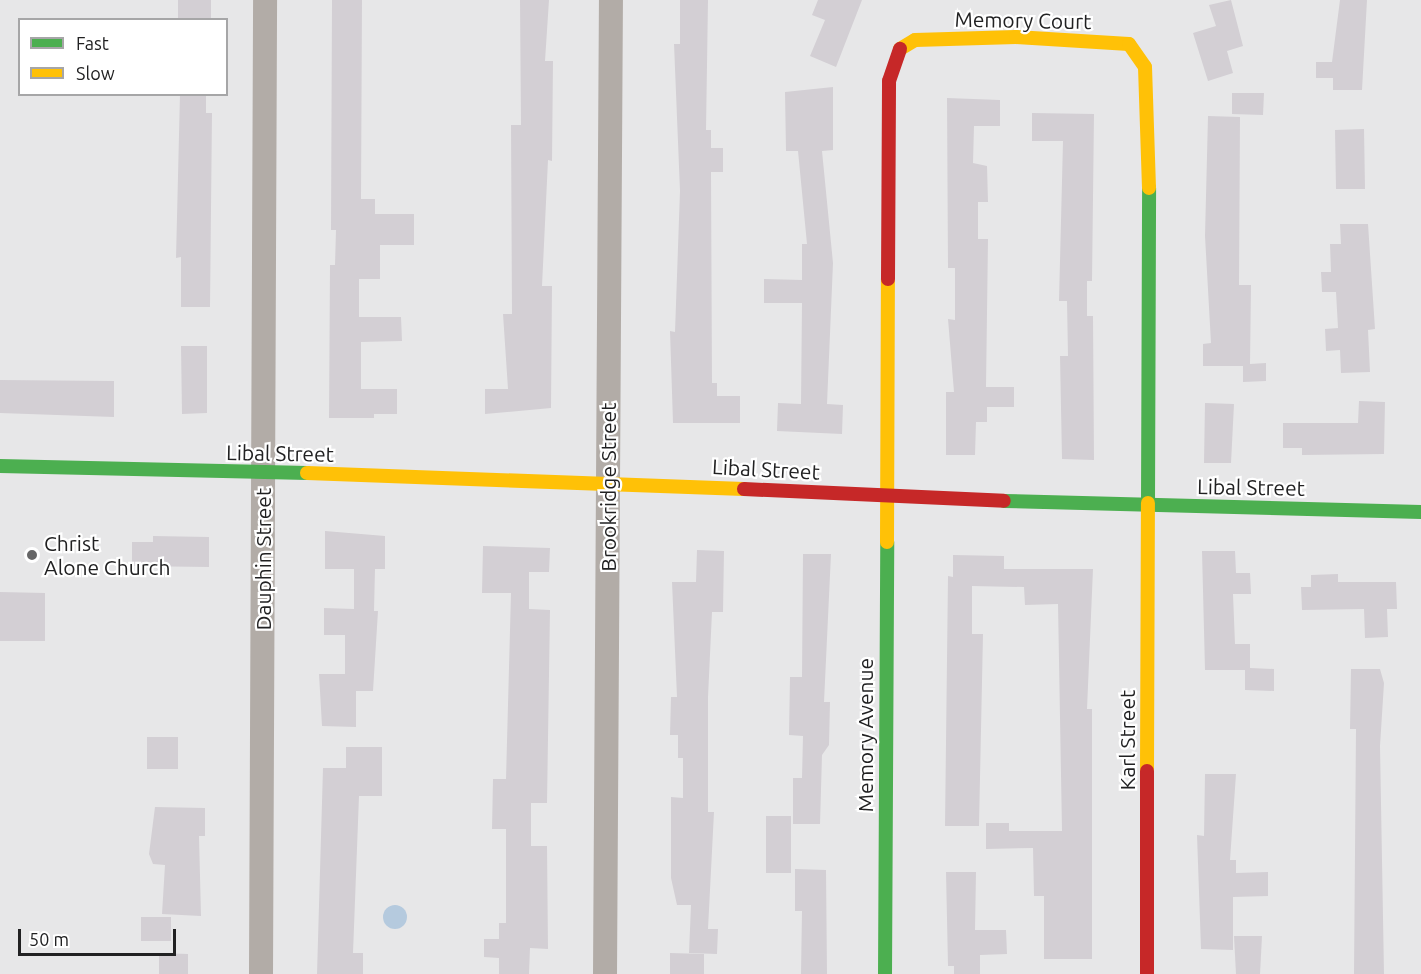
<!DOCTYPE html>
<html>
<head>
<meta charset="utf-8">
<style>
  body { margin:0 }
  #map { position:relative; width:1421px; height:974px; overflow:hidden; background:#e7e7e8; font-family:Ubuntu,sans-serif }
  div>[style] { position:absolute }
  .water>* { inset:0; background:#b5cade }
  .round { border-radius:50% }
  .building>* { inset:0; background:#d3cfd4 }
  .street>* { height:24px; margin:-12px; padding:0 12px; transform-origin:12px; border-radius:12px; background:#b2aca7 }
  .fast>* { height:14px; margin:-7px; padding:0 7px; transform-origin:7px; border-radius:7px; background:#4caf50 }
  .slow>* { height:14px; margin:-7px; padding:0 7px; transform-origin:7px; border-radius:7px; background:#ffc107 }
  .jam>* { height:14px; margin:-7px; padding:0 7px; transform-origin:7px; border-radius:7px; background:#c62828 }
  .dots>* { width:16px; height:16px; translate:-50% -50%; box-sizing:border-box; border:3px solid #fff; border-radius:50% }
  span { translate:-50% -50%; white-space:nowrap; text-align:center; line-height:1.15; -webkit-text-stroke:4.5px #fff; paint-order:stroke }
  .street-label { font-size:21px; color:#212122 }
  .poi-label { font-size:21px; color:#212122 }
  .left { translate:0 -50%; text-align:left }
  .legend { position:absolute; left:18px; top:18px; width:210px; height:78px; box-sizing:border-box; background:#fff; border:2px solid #a6a6a7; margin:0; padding:8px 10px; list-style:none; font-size:18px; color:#212122 }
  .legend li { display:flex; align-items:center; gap:12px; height:30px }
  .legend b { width:30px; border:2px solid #a6a6a7 }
  .scale { position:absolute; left:18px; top:929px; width:158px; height:27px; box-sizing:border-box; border:3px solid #212122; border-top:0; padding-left:8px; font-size:18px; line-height:21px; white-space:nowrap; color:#212122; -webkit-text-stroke:4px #fff; paint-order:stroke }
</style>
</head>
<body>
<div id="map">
  <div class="water">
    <i class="round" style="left:383px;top:905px;width:24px;height:24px"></i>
  </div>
  <div class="building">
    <i style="clip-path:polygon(178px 0,211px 0,211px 20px,178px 20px)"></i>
    <i style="clip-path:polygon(332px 0,362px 0,361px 199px,375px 199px,375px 214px,414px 214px,414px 245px,380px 245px,380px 279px,359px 279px,359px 317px,401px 317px,402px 341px,361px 342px,361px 389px,397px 389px,397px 414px,374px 414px,374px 418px,329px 418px,330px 265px,335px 265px,336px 230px,331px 230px)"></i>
    <i style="clip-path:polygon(520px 0,549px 0,545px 61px,553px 61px,552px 161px,548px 160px,542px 286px,552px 286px,551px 408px,485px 414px,485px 389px,508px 389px,503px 314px,512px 314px,511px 125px,521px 125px)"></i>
    <i style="clip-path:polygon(680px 0,708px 0,706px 130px,711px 130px,711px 148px,723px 148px,723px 172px,711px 172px,712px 383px,717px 383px,717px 396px,740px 396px,740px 423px,673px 423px,670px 331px,675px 332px,680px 191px,674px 44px,680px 44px)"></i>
    <i style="clip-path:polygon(818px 0,862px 0,836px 67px,810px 56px,825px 20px,812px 15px)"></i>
    <i style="clip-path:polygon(1231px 0,1243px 46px,1227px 51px,1233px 73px,1208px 81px,1193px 33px,1216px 26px,1209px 5px)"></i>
    <i style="clip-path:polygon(1340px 0,1367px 0,1362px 90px,1333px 90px,1333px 78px,1316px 78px,1316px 62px,1332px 62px)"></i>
    <i style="clip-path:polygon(833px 87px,833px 150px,822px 151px,833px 263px,827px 404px,843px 405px,842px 434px,777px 431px,778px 403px,801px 404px,802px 303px,764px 303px,764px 279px,802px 280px,802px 244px,807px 244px,798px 151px,786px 151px,785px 92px)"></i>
    <i style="clip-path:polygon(1232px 93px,1264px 93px,1263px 115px,1232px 114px)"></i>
    <i style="clip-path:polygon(180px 94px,206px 94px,206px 113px,212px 113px,210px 307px,181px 307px,181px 257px,176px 258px)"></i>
    <i style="clip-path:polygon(947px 98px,1000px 100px,1000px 126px,974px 126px,973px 163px,987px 166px,988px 202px,978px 202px,978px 239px,988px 239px,986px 387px,1014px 387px,1014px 407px,987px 407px,987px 422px,976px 422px,975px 455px,946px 455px,946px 392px,954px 392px,948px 319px,955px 320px,955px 268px,948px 268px)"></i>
    <i style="clip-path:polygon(1032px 113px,1094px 114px,1092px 281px,1087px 281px,1087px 316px,1093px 316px,1094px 460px,1062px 459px,1060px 356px,1068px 356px,1067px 301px,1059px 301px,1063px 141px,1032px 141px)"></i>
    <i style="clip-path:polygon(1208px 116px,1240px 117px,1239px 285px,1251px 285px,1250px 364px,1266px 363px,1266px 381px,1243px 382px,1243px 366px,1203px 366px,1203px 344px,1211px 343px,1205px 236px)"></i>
    <i style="clip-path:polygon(1364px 129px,1365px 189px,1336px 189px,1335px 130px)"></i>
    <i style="clip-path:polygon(1340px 224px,1368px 224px,1375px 329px,1368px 330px,1370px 372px,1341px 373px,1340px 350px,1326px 351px,1325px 329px,1338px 328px,1336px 292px,1322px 292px,1321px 272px,1331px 272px,1330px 244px,1341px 244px)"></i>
    <i style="clip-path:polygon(181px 346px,207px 346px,207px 413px,182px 414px)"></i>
    <i style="clip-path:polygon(0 380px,114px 381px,114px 417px,0 413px)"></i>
    <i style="clip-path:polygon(1359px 401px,1385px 402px,1384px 454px,1302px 455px,1302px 448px,1283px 448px,1283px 423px,1358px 423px)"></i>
    <i style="clip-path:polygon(1205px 403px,1234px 404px,1231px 463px,1204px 463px)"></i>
    <i style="clip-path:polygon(325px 531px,385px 536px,385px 569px,375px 569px,374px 611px,378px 611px,373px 691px,356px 691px,356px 727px,322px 726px,319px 674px,345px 674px,345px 635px,324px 635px,324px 608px,354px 609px,354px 569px,325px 569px)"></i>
    <i style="clip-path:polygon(153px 536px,209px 537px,209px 567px,132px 566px,132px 542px,153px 542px)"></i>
    <i style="clip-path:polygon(483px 546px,550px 548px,549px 572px,529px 572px,529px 609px,550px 610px,547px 803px,531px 803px,531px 846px,547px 846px,548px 949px,530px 948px,529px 974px,499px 974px,499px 958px,484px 957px,484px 939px,499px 939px,499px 923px,506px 923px,506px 829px,492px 829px,493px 779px,506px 779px,511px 593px,482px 593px)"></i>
    <i style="clip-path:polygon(697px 550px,724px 551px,723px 612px,712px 612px,708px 697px,708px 812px,714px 812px,708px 929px,718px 929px,717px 954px,689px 953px,691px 905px,677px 905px,671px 878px,671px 797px,683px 798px,683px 758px,678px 758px,678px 735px,670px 735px,671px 697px,677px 697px,672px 582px,696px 582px)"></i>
    <i style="clip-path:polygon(1202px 551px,1235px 551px,1236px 573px,1250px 573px,1251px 594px,1233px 594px,1235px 644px,1250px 644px,1250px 668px,1274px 669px,1274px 691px,1245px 690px,1245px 670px,1205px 670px)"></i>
    <i style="clip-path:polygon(803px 554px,831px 554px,824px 702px,830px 702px,829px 745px,822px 755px,820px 824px,793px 824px,793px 778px,802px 778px,803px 736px,789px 735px,790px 677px,802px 677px)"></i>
    <i style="clip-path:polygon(953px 555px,1004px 556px,1004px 569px,1093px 569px,1087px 709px,1092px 709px,1092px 959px,1044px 959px,1044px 896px,1034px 896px,1033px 848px,986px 849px,986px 823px,1009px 823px,1009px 831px,1062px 831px,1058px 604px,1025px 605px,1024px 587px,972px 586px,972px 634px,983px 634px,979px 826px,945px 826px,948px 576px,953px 577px)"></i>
    <i style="clip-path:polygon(1338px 574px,1338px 582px,1396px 582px,1397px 609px,1387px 609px,1388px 637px,1365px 638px,1364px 609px,1302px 610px,1301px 587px,1311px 587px,1311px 575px)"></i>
    <i style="clip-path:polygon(0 592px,45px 593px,45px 641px,0 641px)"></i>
    <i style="clip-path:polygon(1351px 669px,1380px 669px,1384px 683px,1380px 746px,1384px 974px,1354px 974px,1356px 729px,1350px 729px)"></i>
    <i style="clip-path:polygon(147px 737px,178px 737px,178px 769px,147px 769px)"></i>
    <i style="clip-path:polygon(346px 747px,382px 747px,382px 796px,359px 796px,353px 953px,363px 953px,363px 974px,317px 974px,323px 768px,346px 768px)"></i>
    <i style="clip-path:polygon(1205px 774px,1236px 774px,1230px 860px,1236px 860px,1236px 873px,1268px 872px,1268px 896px,1233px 897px,1233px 950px,1201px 949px,1197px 835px,1204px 836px)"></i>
    <i style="clip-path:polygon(155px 807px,205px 808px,205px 836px,199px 836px,201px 916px,162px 914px,165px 865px,153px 864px,149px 854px)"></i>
    <i style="clip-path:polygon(766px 816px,791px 816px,791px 873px,766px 873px)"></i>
    <i style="clip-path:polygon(795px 869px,826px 870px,827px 974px,801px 974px,802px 911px,795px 911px)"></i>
    <i style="clip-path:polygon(946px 872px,976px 872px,975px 930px,1006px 930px,1007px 954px,980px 955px,980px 974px,954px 974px,954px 966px,948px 966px)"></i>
    <i style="clip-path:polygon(141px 917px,171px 917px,171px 941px,141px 941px)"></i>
    <i style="clip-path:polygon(1234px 936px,1262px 936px,1260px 974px,1236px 974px)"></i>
    <i style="clip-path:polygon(159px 953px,188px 954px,188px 974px,159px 974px)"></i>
    <i style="clip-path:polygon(670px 953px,704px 954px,704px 974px,670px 974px)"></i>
  </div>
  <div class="street">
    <i style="left:261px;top:974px;width:974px;rotate:-89.76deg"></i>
    <i style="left:605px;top:974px;width:974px;rotate:-89.65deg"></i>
  </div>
  <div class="fast">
    <i style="left:0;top:466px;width:307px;rotate:1.3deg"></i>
    <i style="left:1004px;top:501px;width:417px;rotate:1.5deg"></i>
    <i style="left:1148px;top:503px;width:315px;rotate:-89.8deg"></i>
    <i style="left:885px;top:974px;width:432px;rotate:-89.7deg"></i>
  </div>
  <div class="slow">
    <i style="left:900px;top:49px;width:17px;rotate:-31deg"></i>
    <i style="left:915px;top:40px;width:101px;rotate:-1.7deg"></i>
    <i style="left:1016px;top:37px;width:113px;rotate:3.5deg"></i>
    <i style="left:1129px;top:44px;width:28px;rotate:55deg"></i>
    <i style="left:1145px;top:67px;width:121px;rotate:88.1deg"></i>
    <i style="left:307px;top:473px;width:437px;rotate:2.1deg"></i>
    <i style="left:887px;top:542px;width:263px;rotate:-89.8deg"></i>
    <i style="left:1147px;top:771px;width:268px;rotate:-89.8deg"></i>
  </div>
  <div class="jam">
    <i style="left:888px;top:279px;width:198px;rotate:-89.7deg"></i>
    <i style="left:889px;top:81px;width:34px;rotate:-71deg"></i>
    <i style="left:744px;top:489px;width:260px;rotate:2.6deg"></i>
    <i style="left:1147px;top:974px;width:203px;rotate:-90deg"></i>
  </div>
  <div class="dots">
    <i style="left:32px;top:555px;background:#666667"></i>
  </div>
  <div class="street-label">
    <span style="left:1023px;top:20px;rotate:1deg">Memory Court</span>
    <span style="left:280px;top:453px;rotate:1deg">Libal Street</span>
    <span style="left:766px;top:469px;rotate:3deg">Libal Street</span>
    <span style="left:608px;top:487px;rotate:-90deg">Brookridge Street</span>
    <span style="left:1251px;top:487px;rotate:1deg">Libal Street</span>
    <span style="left:263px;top:559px;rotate:-90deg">Dauphin Street</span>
    <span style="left:865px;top:735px;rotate:-90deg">Memory Avenue</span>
    <span style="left:1127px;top:740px;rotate:-90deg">Karl Street</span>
  </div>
  <div class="poi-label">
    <span class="left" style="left:44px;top:555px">Christ<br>Alone Church</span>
  </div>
  <ul class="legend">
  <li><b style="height:8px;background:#4caf50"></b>Fast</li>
  <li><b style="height:8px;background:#ffc107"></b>Slow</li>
  </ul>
  <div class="scale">50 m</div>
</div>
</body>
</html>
